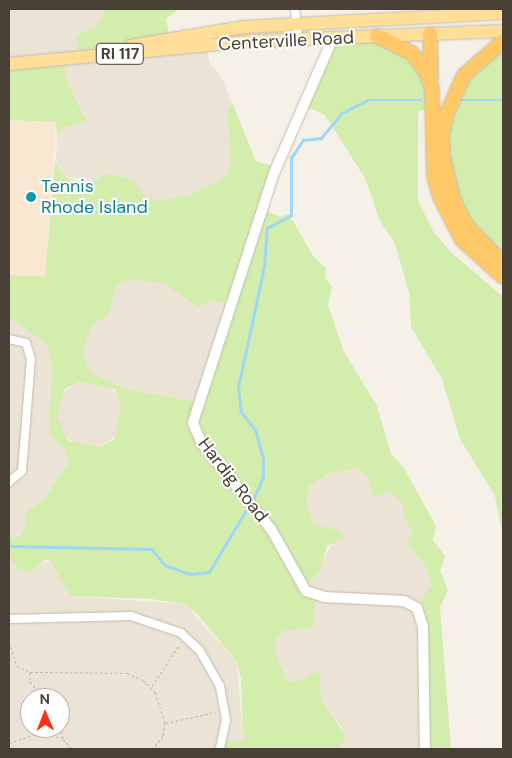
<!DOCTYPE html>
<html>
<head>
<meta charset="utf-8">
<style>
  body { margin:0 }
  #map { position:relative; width:512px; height:758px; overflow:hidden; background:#f5f1e8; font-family:"DM Sans",sans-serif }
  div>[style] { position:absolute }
  .residential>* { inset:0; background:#eae3d6 }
  .round { border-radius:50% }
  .commercial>* { inset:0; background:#f9e7d2 }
  .green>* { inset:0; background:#d3edad }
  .stream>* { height:2.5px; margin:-1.25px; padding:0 1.25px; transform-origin:1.25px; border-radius:1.25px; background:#9fd7f7 }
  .path>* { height:1px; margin-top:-0.5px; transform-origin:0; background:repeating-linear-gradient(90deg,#c5b499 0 2.5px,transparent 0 5px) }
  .roads { filter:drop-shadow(0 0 1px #c5bbac) drop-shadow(0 0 1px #c5bbac) }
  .minor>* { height:8px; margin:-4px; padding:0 4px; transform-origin:4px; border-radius:4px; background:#fff }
  .tertiary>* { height:10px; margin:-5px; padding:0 5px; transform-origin:5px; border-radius:5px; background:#fff }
  .primary>* { height:12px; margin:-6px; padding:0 6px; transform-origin:6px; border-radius:6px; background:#ffde97 }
  .motorway>* { height:14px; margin:-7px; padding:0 7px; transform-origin:7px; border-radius:7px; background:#ffc869 }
  .dots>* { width:14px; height:14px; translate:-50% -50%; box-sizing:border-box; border:2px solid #fff; border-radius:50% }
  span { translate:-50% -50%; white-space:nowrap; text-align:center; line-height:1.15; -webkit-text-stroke:4px #fff; paint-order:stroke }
  .shield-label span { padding:1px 4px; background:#fff; border:1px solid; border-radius:4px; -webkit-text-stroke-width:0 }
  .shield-label { font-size:16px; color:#4a4136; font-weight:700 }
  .street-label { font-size:18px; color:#4a4136 }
  .culture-label { font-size:18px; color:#0d838f }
  .left { translate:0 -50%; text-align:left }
  .frame { position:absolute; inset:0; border:10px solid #4a4136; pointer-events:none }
  .north { position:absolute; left:20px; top:688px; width:50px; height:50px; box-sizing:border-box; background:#fff; border:1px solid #b7b3af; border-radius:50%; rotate:359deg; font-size:14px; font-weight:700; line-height:20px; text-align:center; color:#4a4136 }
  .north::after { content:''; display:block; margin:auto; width:18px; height:22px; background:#ff3015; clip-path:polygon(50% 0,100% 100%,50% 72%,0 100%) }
</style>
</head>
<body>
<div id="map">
  <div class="residential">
    <i style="clip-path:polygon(9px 9px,107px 9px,96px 27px,76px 36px,206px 47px,210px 64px,221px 76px,231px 101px,227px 111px,231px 163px,225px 178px,190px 195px,157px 201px,143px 195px,135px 181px,109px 173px,93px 181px,64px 176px,56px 160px,57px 138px,62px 128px,86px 121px,85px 115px,66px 79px,65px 59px,9px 63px)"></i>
    <i style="clip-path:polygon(132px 279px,152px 280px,231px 305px,196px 402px,127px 389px,91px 373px,83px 354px,91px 326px,108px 315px,117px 285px)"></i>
    <i style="clip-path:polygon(9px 318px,46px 343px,52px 363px,49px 434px,66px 451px,68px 463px,45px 498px,24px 513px,26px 524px,20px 536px,9px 538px)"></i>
    <i class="round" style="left:57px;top:381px;width:66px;height:66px"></i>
    <i style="clip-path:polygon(356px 468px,367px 475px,373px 498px,390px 491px,403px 504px,403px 516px,412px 531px,407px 544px,425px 565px,432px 586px,417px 605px,425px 749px,339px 749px,343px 729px,321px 698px,320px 672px,296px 682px,287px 680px,276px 655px,276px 638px,340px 531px,312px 523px,307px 505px,309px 486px,330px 473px)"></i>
    <i style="clip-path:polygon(evenodd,9px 555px,17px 568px,25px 570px,50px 561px,71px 596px,185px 604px,237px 662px,243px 741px,224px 741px,220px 749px,9px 749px,9px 555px,30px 698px,60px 698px,60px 728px,30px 728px,30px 698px)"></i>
  </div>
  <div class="commercial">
    <i style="clip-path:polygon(9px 120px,56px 122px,45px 278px,9px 275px)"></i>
  </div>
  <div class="green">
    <i style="clip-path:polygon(107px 9px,179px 9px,166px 19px,172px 47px,79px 56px,76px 36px,96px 27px)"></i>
    <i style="clip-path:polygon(368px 38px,421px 61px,428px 110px,418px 111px,418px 201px,433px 231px,450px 251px,503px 297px,503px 536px,495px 496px,460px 439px,442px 379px,411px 327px,409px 292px,395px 244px,379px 219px,366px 180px,325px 115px,307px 107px,331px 42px)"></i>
    <i style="clip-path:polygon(503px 41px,503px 264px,462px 217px,445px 135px,454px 96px)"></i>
    <i style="clip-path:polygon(65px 58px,66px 79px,87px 121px,62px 128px,57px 138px,56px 122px,9px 120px,9px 63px)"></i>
    <i style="clip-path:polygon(evenodd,232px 102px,256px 161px,275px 167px,264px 210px,280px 217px,289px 214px,313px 256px,326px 268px,325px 278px,332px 287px,328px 305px,344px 352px,377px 406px,391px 454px,404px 468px,436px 526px,433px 540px,445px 556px,440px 571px,448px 590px,440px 607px,451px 749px,425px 749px,423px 622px,417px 605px,432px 585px,425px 565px,407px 544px,412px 531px,403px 516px,403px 504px,390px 491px,373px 498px,367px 475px,356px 468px,330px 473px,309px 486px,307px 505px,312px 523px,340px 531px,345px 538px,327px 546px,319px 572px,305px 587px,315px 596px,313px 628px,284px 630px,276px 638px,276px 655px,287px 680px,296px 682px,320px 671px,321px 698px,346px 736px,339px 749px,220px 749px,224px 741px,243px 741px,241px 679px,237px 662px,197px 614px,185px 604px,151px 599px,71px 596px,50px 561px,46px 559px,29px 573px,17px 568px,9px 555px,9px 538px,20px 536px,26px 524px,24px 513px,45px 498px,68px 463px,66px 451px,49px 434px,52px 363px,46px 343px,9px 318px,9px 275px,45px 277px,55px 160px,64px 176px,77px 181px,93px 181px,109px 173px,135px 181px,143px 195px,157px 201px,190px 195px,225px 178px,231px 163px,227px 111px,232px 102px,132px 279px,165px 284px,198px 307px,212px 300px,231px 305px,196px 402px,127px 389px,91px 373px,83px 354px,91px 326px,108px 315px,117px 285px,132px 279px,232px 102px,80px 382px,115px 389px,121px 405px,114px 440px,99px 447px,68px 441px,57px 417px,65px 389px,80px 382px)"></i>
  </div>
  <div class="stream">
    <i style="left:459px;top:100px;width:44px"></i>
    <i style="left:253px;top:500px;width:25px;rotate:-67deg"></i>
    <i style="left:263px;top:477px;width:18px;rotate:-90deg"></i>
    <i style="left:263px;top:459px;width:30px;rotate:-105deg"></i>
    <i style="left:255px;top:430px;width:22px;rotate:-129deg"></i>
    <i style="left:241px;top:413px;width:25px;rotate:-97deg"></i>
    <i style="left:238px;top:388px;width:124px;rotate:-77.9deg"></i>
    <i style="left:264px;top:267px;width:39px;rotate:-86deg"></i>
    <i style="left:267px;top:228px;width:27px;rotate:-28deg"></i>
    <i style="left:291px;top:215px;width:57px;rotate:-90deg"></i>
    <i style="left:291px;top:158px;width:22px;rotate:-56deg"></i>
    <i style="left:303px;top:140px;width:18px;rotate:-6deg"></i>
    <i style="left:321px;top:138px;width:33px;rotate:-50deg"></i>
    <i style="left:342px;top:113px;width:29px;rotate:-27deg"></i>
    <i style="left:368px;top:100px;width:53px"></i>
    <i style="left:9px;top:546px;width:143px;rotate:1.2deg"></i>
    <i style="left:152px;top:549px;width:21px;rotate:51deg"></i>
    <i style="left:165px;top:565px;width:27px;rotate:20deg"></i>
    <i style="left:190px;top:574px;width:19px;rotate:-6deg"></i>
    <i style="left:209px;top:572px;width:76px;rotate:-59deg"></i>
  </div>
  <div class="path">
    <i style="left:9px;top:642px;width:25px;rotate:72deg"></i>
    <i style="left:17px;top:666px;width:14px;rotate:25deg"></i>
    <i style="left:30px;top:672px;width:9px;rotate:90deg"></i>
    <i style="left:30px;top:681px;width:21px;rotate:53deg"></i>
    <i style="left:30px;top:672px;width:97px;rotate:0.6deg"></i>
    <i style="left:127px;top:673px;width:17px;rotate:24deg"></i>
    <i style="left:143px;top:680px;width:17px;rotate:45deg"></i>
    <i style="left:155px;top:692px;width:33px;rotate:72deg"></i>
    <i style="left:165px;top:723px;width:13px;rotate:99deg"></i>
    <i style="left:163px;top:736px;width:16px;rotate:128deg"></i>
    <i style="left:152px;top:686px;width:50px;rotate:-56.3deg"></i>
    <i style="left:166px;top:723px;width:51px;rotate:-12.4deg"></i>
    <i style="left:63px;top:739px;width:13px;rotate:48deg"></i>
    <i style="left:9px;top:743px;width:28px;rotate:-18deg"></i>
    <i style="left:36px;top:734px;width:27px;rotate:8deg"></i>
    <i style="left:63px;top:738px;width:16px;rotate:-101deg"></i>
  </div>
  <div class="roads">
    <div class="minor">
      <i style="left:295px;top:9px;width:30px;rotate:84deg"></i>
      <i style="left:9px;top:339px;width:17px;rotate:13deg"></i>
      <i style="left:26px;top:343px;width:17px;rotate:73deg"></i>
      <i style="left:31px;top:359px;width:112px;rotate:94.6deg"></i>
      <i style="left:22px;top:471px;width:17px;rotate:140deg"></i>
      <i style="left:9px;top:619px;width:122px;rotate:-1.4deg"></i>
      <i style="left:131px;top:616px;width:53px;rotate:18.8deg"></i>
      <i style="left:181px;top:633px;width:26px;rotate:43deg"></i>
      <i style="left:200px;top:651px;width:40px;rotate:60.3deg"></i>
      <i style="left:220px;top:686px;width:35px;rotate:80deg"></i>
      <i style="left:226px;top:720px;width:30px;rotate:102deg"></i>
    </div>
    <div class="tertiary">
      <i style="left:333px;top:38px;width:147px;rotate:113.6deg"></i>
      <i style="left:274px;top:173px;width:263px;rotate:108deg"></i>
      <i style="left:193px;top:423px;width:21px;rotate:67deg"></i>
      <i style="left:201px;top:442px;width:112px;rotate:51.2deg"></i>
      <i style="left:271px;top:529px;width:71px;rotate:60.6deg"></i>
      <i style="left:306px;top:591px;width:19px;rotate:18deg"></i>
      <i style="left:324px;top:597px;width:80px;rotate:2.9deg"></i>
      <i style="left:404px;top:601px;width:15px;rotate:28deg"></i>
      <i style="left:417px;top:608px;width:20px;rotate:72deg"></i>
      <i style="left:423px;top:627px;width:122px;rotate:89.1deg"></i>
    </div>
    <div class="primary">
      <i style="left:130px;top:46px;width:115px;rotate:-9.5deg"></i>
      <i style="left:243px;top:27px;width:260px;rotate:-3.1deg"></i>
      <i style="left:9px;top:64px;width:246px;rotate:-5.4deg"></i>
      <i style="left:254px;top:41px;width:249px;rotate:-2.3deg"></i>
    </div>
    <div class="motorway">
      <i style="left:430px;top:34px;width:45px;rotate:88.7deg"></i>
      <i style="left:377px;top:36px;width:39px;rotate:26deg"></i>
      <i style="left:412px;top:53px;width:26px;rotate:54deg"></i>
      <i style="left:427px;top:74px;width:16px;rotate:72deg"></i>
      <i style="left:432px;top:89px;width:87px;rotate:88.7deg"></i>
      <i style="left:434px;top:176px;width:22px;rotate:74deg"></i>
      <i style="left:440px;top:197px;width:48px;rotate:62.9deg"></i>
      <i style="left:462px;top:240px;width:55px;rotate:42.1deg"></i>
      <i style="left:503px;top:41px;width:52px;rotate:138.9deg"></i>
      <i style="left:464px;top:75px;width:42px;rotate:114.1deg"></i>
      <i style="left:447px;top:113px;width:22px;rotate:103deg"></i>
      <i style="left:442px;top:134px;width:23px;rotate:88deg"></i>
      <i style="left:443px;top:157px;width:46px;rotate:76.3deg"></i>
      <i style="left:454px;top:202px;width:27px;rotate:62deg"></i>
      <i style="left:467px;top:226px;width:52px;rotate:46.5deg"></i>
    </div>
  </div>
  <div class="dots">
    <i style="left:31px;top:197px;background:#0f9aa8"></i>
  </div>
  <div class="shield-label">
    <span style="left:120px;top:54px">RI 117</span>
  </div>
  <div class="street-label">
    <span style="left:286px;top:41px;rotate:-3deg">Centerville Road</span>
    <span style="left:233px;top:480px;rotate:52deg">Hardig Road</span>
  </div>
  <div class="culture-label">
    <span class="left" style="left:41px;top:197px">Tennis<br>Rhode Island</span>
  </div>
  <div class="frame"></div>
  <div class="north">N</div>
</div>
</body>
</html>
